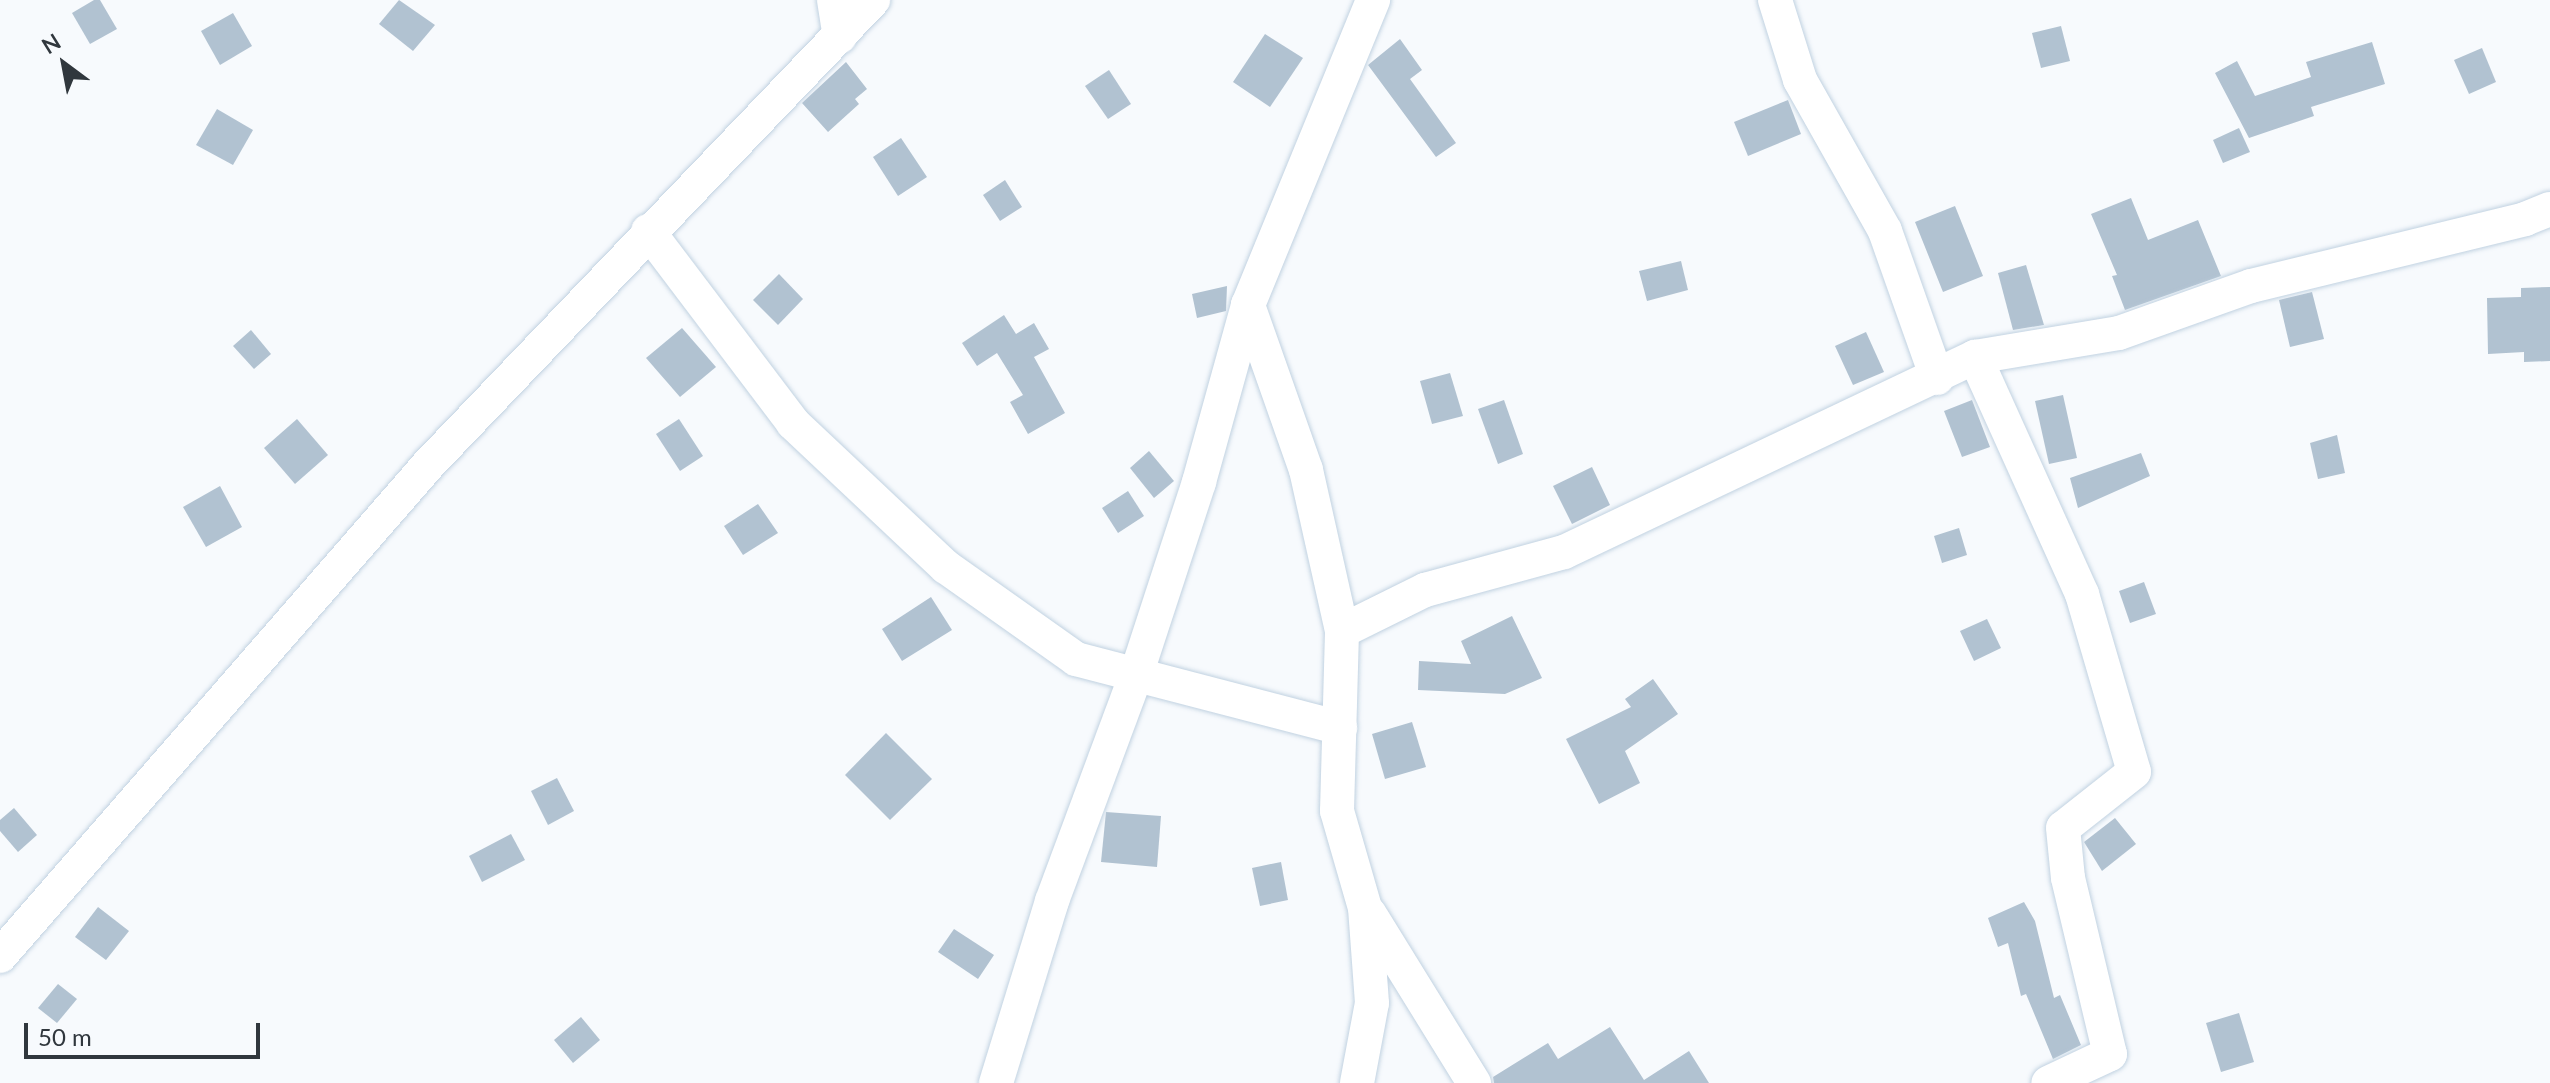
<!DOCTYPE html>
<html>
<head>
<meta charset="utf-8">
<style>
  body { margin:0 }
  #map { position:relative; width:2550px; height:1083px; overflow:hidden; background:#f7fafd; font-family:Lato,sans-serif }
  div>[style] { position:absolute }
  .building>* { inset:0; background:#b1c2d1 }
  .roads { filter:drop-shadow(0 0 2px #c1d2e1) drop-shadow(0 0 2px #c1d2e1) }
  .minor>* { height:34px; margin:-17px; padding:0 17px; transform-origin:17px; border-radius:17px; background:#fff }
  span { translate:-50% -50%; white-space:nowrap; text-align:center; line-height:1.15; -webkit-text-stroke:7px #f7fafd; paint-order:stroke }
  .north { position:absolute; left:24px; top:24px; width:80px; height:80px; -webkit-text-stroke:6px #f7fafd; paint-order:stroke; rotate:328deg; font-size:22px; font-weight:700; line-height:32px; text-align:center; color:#30373d }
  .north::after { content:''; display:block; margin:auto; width:28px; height:36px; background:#30373d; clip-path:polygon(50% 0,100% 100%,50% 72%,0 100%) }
  .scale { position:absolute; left:24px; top:1023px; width:236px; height:36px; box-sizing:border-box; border:4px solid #30373d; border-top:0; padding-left:10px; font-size:24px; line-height:28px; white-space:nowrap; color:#30373d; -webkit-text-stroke:6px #f7fafd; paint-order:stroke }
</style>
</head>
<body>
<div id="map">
  <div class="building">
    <i style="clip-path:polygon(94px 0,100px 0,117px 29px,90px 44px,72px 13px)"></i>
    <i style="clip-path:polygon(399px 0,435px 25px,413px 51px,379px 24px)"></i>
    <i style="clip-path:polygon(233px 13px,252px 46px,220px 65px,201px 31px)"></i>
    <i style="clip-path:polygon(2061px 26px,2070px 61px,2041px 68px,2032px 33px)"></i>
    <i style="clip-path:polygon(1265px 34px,1303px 58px,1270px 107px,1233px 82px)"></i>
    <i style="clip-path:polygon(1400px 39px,1422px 70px,1410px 79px,1456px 143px,1436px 157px,1368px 65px)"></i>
    <i style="clip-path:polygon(2372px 42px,2385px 84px,2311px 107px,2314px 116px,2249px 138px,2215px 73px,2237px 61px,2255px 96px,2311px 77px,2306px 62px)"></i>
    <i style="clip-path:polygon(2482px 48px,2496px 82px,2469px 94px,2454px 60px)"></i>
    <i style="clip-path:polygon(846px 62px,867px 89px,855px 99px,859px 104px,828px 132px,802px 103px)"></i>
    <i style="clip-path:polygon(1109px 70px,1131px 104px,1108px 119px,1085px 86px)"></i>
    <i style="clip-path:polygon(1788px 100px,1801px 134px,1748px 156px,1734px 122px)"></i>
    <i style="clip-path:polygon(217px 109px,253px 130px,233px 165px,196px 145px)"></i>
    <i style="clip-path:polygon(2239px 128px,2250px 152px,2223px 163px,2213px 140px)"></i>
    <i style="clip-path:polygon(901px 138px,927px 177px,898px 196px,873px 157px)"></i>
    <i style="clip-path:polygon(1005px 180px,1022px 207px,1000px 221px,983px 195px)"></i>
    <i style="clip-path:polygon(2131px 198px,2148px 240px,2198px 220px,2221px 276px,2125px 310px,2112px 276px,2117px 275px,2091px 214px)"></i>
    <i style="clip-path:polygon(1955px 206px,1983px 276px,1943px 292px,1915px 222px)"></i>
    <i style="clip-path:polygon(1681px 261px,1688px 290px,1647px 301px,1639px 271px)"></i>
    <i style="clip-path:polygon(2026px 265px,2044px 325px,2013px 330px,1998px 273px)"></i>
    <i style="clip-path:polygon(779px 274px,803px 299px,778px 325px,753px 300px)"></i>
    <i style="clip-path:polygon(1227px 286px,1226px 311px,1197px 318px,1192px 294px)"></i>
    <i style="clip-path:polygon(2550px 287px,2550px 361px,2524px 362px,2524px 352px,2488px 354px,2487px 298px,2521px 297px,2521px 288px)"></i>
    <i style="clip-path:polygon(2312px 292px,2324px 339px,2290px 347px,2279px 300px)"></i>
    <i style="clip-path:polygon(1004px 315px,1016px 334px,1034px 323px,1049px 349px,1034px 357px,1065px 413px,1028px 434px,1010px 402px,1023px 395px,997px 353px,977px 366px,962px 343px)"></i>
    <i style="clip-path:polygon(682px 328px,716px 367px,680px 397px,646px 358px)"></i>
    <i style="clip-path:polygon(251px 330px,271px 354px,254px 369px,233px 346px)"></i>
    <i style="clip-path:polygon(1866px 332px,1884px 372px,1853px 385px,1835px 346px)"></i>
    <i style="clip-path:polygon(1450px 373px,1463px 416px,1432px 424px,1420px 381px)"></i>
    <i style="clip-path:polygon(2063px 395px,2077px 458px,2049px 464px,2035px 401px)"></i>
    <i style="clip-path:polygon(1504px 400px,1523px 454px,1498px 464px,1478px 409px)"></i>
    <i style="clip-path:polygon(1972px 400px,1990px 447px,1962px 457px,1944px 411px)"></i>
    <i style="clip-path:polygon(297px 419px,328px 455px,295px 484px,264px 448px)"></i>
    <i style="clip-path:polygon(679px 419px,703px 456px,680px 471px,656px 434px)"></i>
    <i style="clip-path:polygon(2337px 435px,2345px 473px,2318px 479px,2310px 443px)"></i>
    <i style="clip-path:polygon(1149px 451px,1174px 481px,1154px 498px,1130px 468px)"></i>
    <i style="clip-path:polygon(2141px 453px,2150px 476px,2078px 508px,2070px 478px)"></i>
    <i style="clip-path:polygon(1592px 467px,1610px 505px,1572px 524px,1553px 486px)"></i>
    <i style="clip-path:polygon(220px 486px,242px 527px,206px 547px,183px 507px)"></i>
    <i style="clip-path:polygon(1128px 491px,1144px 516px,1118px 533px,1102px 508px)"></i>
    <i style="clip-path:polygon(758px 504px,778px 533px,743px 555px,724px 526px)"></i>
    <i style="clip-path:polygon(1959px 528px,1967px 555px,1942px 563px,1934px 536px)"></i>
    <i style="clip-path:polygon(2144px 582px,2156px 614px,2130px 623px,2119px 591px)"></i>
    <i style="clip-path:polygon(931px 597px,952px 630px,902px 661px,882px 629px)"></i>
    <i style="clip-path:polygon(1512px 616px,1542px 678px,1505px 694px,1418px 690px,1419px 661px,1471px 664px,1461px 641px)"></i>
    <i style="clip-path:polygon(1987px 619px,2001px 648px,1974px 661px,1960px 631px)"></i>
    <i style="clip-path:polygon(1653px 679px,1678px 714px,1625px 751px,1640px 783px,1599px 804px,1566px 739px,1631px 707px,1625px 699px)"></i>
    <i style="clip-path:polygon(1412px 722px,1426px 767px,1385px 779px,1372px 734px)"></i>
    <i style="clip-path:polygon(886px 733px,932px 779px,890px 820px,845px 775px)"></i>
    <i style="clip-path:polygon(557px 778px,574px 811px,548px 825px,531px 791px)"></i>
    <i style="clip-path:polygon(14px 808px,37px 835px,18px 852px,0 831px,0 820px)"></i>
    <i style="clip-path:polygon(1106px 812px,1161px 816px,1157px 867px,1101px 862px)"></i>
    <i style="clip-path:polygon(2115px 818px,2136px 844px,2102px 871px,2084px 842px)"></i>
    <i style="clip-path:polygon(511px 834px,525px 860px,482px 882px,469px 856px)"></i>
    <i style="clip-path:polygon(1281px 862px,1288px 900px,1260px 906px,1252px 868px)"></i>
    <i style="clip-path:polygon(2024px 902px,2035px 921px,2054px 998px,2060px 995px,2081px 1045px,2053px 1059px,2026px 994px,2021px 996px,2008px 943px,1998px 947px,1988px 918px)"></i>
    <i style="clip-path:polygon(98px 907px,129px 931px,106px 960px,75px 937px)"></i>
    <i style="clip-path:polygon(954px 929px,994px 955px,978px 979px,938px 952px)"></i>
    <i style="clip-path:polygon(58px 984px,77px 999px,57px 1023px,38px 1008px)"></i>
    <i style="clip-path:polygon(2239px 1013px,2254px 1062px,2221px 1072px,2206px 1023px)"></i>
    <i style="clip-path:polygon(581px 1017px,600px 1040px,573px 1063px,554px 1040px)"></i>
    <i style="clip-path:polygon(1610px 1027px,1644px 1080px,1689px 1051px,1709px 1083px,1494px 1083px,1493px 1077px,1548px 1043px,1558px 1059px)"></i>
  </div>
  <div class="roads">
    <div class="minor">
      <i style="left:834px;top:0;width:37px;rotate:81deg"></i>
      <i style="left:1775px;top:0;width:84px;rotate:72.6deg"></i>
      <i style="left:1800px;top:80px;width:173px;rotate:60.6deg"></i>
      <i style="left:1885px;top:231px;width:156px;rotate:70.5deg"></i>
      <i style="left:648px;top:231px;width:241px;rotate:52.9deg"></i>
      <i style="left:793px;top:423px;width:210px;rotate:43.3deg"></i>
      <i style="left:946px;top:567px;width:159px;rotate:35.3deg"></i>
      <i style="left:1076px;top:659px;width:273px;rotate:14.6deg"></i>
      <i style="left:1975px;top:357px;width:260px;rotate:65.7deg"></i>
      <i style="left:2082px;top:594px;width:185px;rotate:73.7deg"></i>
      <i style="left:2134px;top:772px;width:90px;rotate:141.7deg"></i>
      <i style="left:2063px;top:828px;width:50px;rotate:84.3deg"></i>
      <i style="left:2068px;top:878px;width:181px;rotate:76.6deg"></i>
      <i style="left:2110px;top:1054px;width:68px;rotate:154.9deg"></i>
      <i style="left:1342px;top:631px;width:93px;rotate:-26.3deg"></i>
      <i style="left:1425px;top:590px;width:144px;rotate:-15.3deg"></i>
      <i style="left:1564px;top:552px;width:455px;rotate:-25.4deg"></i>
      <i style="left:1975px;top:357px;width:146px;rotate:-9.5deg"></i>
      <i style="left:2119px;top:333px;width:140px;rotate:-19.6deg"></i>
      <i style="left:2251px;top:286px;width:282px;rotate:-13.7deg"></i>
      <i style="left:2525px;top:219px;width:27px;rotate:-22deg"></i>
      <i style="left:1369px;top:913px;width:200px;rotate:58.3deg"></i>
      <i style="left:0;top:956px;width:651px;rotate:-48.92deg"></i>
      <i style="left:428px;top:465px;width:644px;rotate:-46.26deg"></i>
      <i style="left:996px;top:1083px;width:190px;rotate:-72.9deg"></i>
      <i style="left:1052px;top:901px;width:241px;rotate:-69.6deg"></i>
      <i style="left:1136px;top:675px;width:203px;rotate:-71.9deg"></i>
      <i style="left:1199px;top:482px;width:184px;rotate:-74.5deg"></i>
      <i style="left:1357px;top:1083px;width:81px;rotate:-79.4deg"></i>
      <i style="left:1372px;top:1003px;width:95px;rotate:-94.2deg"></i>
      <i style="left:1365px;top:908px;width:101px;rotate:-106.1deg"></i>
      <i style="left:1337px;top:811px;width:180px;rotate:-88.4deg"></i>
      <i style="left:1342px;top:631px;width:165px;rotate:-102.6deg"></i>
      <i style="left:1306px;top:470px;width:175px;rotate:-109.4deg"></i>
      <i style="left:1248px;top:305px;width:330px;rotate:-67.7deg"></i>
    </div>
  </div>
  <div class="north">N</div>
  <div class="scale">50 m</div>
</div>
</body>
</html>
